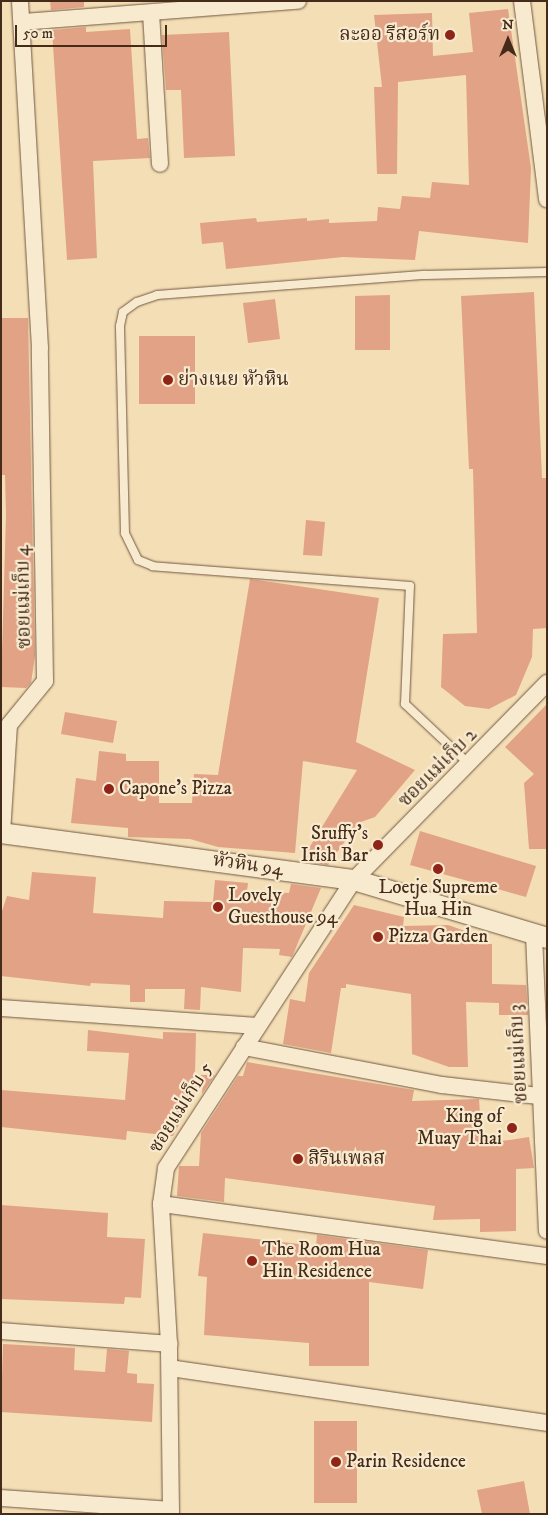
<!DOCTYPE html>
<html>
<head>
<meta charset="utf-8">
<style>
  body { margin:0 }
  #map { position:relative; width:548px; height:1515px; overflow:hidden; background:#f4deb5; font-family:"IM FELL DW Pica","Noto Serif Thai",serif }
  div>[style] { position:absolute }
  .building>* { inset:0; background:#e2a285 }
  .roads { filter:drop-shadow(0 0 1px #715841) drop-shadow(0 0 1px #715841) }
  .service>* { height:8px; margin:-4px; padding:0 4px; transform-origin:4px; border-radius:4px; background:#f8eacf }
  .minor>* { height:16px; margin:-8px; padding:0 8px; transform-origin:8px; border-radius:8px; background:#f8eacf }
  .tertiary>* { height:20px; margin:-10px; padding:0 10px; transform-origin:10px; border-radius:10px; background:#f8eacf }
  .dots>* { width:14px; height:14px; translate:-50% -50%; box-sizing:border-box; border:2px solid #f8eacf; border-radius:50% }
  span { translate:-50% -50%; white-space:nowrap; text-align:center; line-height:1.15; -webkit-text-stroke:4.5px #f8eacf; paint-order:stroke }
  .poi-label { font-size:19px; color:#452b1a }
  .right { translate:-100% -50%; text-align:right }
  .left { translate:0 -50%; text-align:left }
  .street-label { font-size:19px; color:#452b1a }
  .frame { position:absolute; inset:0; border:2px solid #452b1a; pointer-events:none }
  .north { position:absolute; left:483px; top:15px; width:50px; height:50px; -webkit-text-stroke:4px #f8eacf; paint-order:stroke; rotate:0deg; font-size:14px; font-weight:700; line-height:20px; text-align:center; color:#452b1a }
  .north::after { content:''; display:block; margin:auto; width:18px; height:22px; background:#452b1a; clip-path:polygon(50% 0,100% 100%,50% 72%,0 100%) }
  .scale { position:absolute; left:15px; top:25px; width:152px; height:22px; box-sizing:border-box; border:2px solid #452b1a; border-top:0; padding-left:6px; font-size:15px; line-height:18px; white-space:nowrap; color:#452b1a; -webkit-text-stroke:4px #f8eacf; paint-order:stroke }
</style>
</head>
<body>
<div id="map">
  <div class="building">
    <i style="clip-path:polygon(50px 1px,84px 1px,84px 7px,51px 10px)"></i>
    <i style="clip-path:polygon(508px 9px,531px 168px,528px 243px,419px 231px,415px 260px,343px 257px,226px 269px,223px 242px,202px 244px,200px 223px,256px 218px,257px 222px,307px 218px,307px 221px,329px 219px,329px 223px,377px 221px,378px 207px,400px 209px,402px 196px,430px 198px,432px 182px,469px 185px,466px 75px,398px 82px,397px 174px,377px 174px,374px 87px,382px 87px,374px 15px,432px 13px,433px 56px,473px 52px,469px 13px)"></i>
    <i style="clip-path:polygon(86px 27px,86px 32px,130px 29px,137px 139px,148px 138px,150px 158px,93px 161px,97px 258px,67px 260px,52px 30px)"></i>
    <i style="clip-path:polygon(229px 32px,235px 156px,184px 158px,181px 90px,166px 90px,162px 35px)"></i>
    <i style="clip-path:polygon(534px 292px,542px 478px,547px 478px,547px 628px,533px 629px,532px 657px,516px 695px,489px 709px,465px 706px,441px 687px,443px 634px,477px 633px,473px 469px,469px 469px,461px 296px)"></i>
    <i style="clip-path:polygon(390px 295px,390px 350px,355px 350px,355px 296px)"></i>
    <i style="clip-path:polygon(275px 299px,280px 339px,248px 343px,243px 303px)"></i>
    <i style="clip-path:polygon(1px 318px,28px 318px,35px 656px,31px 683px,26px 688px,1px 687px,6px 515px,5px 475px,1px 475px)"></i>
    <i style="clip-path:polygon(139px 336px,195px 336px,195px 404px,139px 404px)"></i>
    <i style="clip-path:polygon(306px 520px,325px 522px,322px 556px,303px 555px)"></i>
    <i style="clip-path:polygon(250px 579px,379px 598px,356px 742px,415px 770px,375px 817px,358px 823px,328px 865px,301px 861px,357px 770px,303px 761px,295px 853px,218px 847px,190px 839px,128px 837px,128px 828px,71px 823px,76px 778px,96px 781px,99px 751px,126px 754px,126px 761px,159px 761px,159px 803px,192px 803px,194px 774px,218px 775px)"></i>
    <i style="clip-path:polygon(547px 704px,547px 849px,529px 849px,524px 783px,534px 774px,505px 747px)"></i>
    <i style="clip-path:polygon(65px 712px,117px 721px,113px 743px,61px 734px)"></i>
    <i style="clip-path:polygon(420px 831px,536px 866px,526px 897px,410px 865px)"></i>
    <i style="clip-path:polygon(32px 872px,96px 877px,93px 913px,163px 918px,164px 901px,213px 902px,215px 880px,248px 883px,247px 891px,289px 893px,291px 884px,321px 888px,292px 957px,279px 955px,280px 949px,243px 948px,241px 992px,201px 987px,200px 1010px,184px 1009px,185px 989px,145px 989px,145px 1002px,130px 1002px,130px 985px,91px 983px,90px 986px,1px 976px,1px 914px,7px 896px,29px 900px)"></i>
    <i style="clip-path:polygon(354px 905px,404px 917px,403px 926px,448px 925px,465px 931px,465px 944px,492px 944px,492px 984px,526px 985px,528px 1015px,499px 1015px,499px 1003px,466px 1002px,468px 1067px,449px 1067px,412px 1054px,411px 994px,346px 984px,346px 988px,341px 988px,331px 1053px,283px 1044px,290px 999px,305px 1002px,309px 973px)"></i>
    <i style="clip-path:polygon(88px 1030px,163px 1039px,163px 1032px,196px 1033px,195px 1075px,215px 1075px,202px 1094px,203px 1078px,173px 1136px,127px 1131px,126px 1140px,1px 1127px,1px 1090px,125px 1100px,129px 1053px,87px 1051px)"></i>
    <i style="clip-path:polygon(247px 1062px,414px 1090px,412px 1101px,479px 1099px,482px 1144px,529px 1137px,534px 1168px,516px 1169px,516px 1231px,480px 1232px,480px 1219px,433px 1220px,435px 1206px,225px 1178px,224px 1202px,177px 1196px,179px 1166px,199px 1166px,201px 1133px,238px 1076px,243px 1076px)"></i>
    <i style="clip-path:polygon(1px 1205px,108px 1213px,107px 1237px,145px 1239px,141px 1298px,125px 1297px,124px 1304px,1px 1299px)"></i>
    <i style="clip-path:polygon(203px 1233px,316px 1246px,317px 1235px,428px 1250px,423px 1289px,369px 1282px,369px 1366px,309px 1366px,309px 1343px,204px 1335px,207px 1277px,198px 1276px)"></i>
    <i style="clip-path:polygon(3px 1344px,75px 1348px,74px 1370px,105px 1372px,107px 1349px,129px 1351px,127px 1373px,137px 1374px,137px 1383px,154px 1384px,152px 1422px,1px 1412px)"></i>
    <i style="clip-path:polygon(314px 1421px,357px 1421px,357px 1503px,314px 1503px)"></i>
    <i style="clip-path:polygon(524px 1481px,530px 1514px,482px 1514px,477px 1490px)"></i>
  </div>
  <div class="roads">
    <div class="service">
      <i style="left:469px;top:764px;width:88px;rotate:-136.8deg"></i>
      <i style="left:405px;top:704px;width:118px;rotate:-87.6deg"></i>
      <i style="left:410px;top:586px;width:258px;rotate:-175.6deg"></i>
      <i style="left:153px;top:566px;width:16px;rotate:-158deg"></i>
      <i style="left:138px;top:560px;width:30px;rotate:-116deg"></i>
      <i style="left:125px;top:533px;width:207px;rotate:-91.4deg"></i>
      <i style="left:120px;top:326px;width:14px;rotate:-78deg"></i>
      <i style="left:123px;top:312px;width:17px;rotate:-36deg"></i>
      <i style="left:137px;top:302px;width:21px;rotate:-19deg"></i>
      <i style="left:157px;top:295px;width:269px;rotate:-4.3deg"></i>
      <i style="left:425px;top:275px;width:122px;rotate:-1.4deg"></i>
    </div>
    <div class="minor">
      <i style="left:522px;top:1px;width:200px;rotate:82.8deg"></i>
      <i style="left:151px;top:13px;width:151px;rotate:86.6deg"></i>
      <i style="left:22px;top:22px;width:277px;rotate:-4.4deg"></i>
      <i style="left:2px;top:833px;width:108px;rotate:-86.3deg"></i>
      <i style="left:9px;top:725px;width:57px;rotate:-50.7deg"></i>
      <i style="left:45px;top:681px;width:333px;rotate:-90.9deg"></i>
      <i style="left:40px;top:348px;width:348px;rotate:-93.3deg"></i>
      <i style="left:534px;top:935px;width:296px;rotate:87.5deg"></i>
      <i style="left:1px;top:1008px;width:256px;rotate:4deg"></i>
      <i style="left:244px;top:1047px;width:202px;rotate:10.9deg"></i>
      <i style="left:442px;top:1085px;width:106px;rotate:6.5deg"></i>
      <i style="left:161px;top:1204px;width:389px;rotate:7.7deg"></i>
      <i style="left:1px;top:1331px;width:169px;rotate:4.4deg"></i>
      <i style="left:170px;top:1368px;width:381px;rotate:8.3deg"></i>
      <i style="left:1px;top:1498px;width:170px;rotate:4deg"></i>
      <i style="left:171px;top:1514px;width:170px;rotate:-90.7deg"></i>
      <i style="left:169px;top:1344px;width:140px;rotate:-93.3deg"></i>
      <i style="left:161px;top:1204px;width:36px;rotate:-82deg"></i>
      <i style="left:166px;top:1168px;width:344px;rotate:-56.9deg"></i>
      <i style="left:354px;top:880px;width:276px;rotate:-45.6deg"></i>
    </div>
    <div class="tertiary">
      <i style="left:1px;top:833px;width:356px;rotate:7.6deg"></i>
      <i style="left:354px;top:880px;width:202px;rotate:16.7deg"></i>
    </div>
  </div>
  <div class="dots">
    <i style="left:450px;top:35px;background:#8f2418"></i>
    <i style="left:168px;top:380px;background:#8f2418"></i>
    <i style="left:109px;top:789px;background:#8f2418"></i>
    <i style="left:378px;top:845px;background:#8f2418"></i>
    <i style="left:438px;top:869px;background:#8f2418"></i>
    <i style="left:218px;top:907px;background:#8f2418"></i>
    <i style="left:378px;top:937px;background:#8f2418"></i>
    <i style="left:512px;top:1128px;background:#8f2418"></i>
    <i style="left:298px;top:1159px;background:#8f2418"></i>
    <i style="left:252px;top:1261px;background:#8f2418"></i>
    <i style="left:336px;top:1462px;background:#8f2418"></i>
  </div>
  <div class="poi-label">
    <span class="right" style="left:440px;top:35px">ละออ รีสอร์ท</span>
    <span class="left" style="left:178px;top:380px">ย่างเนย หัวหิน</span>
    <span class="left" style="left:119px;top:789px">Capone's Pizza</span>
    <span class="right" style="left:368px;top:845px">Sruffy’s<br>Irish Bar</span>
    <span style="left:438px;top:899px">Loetje Supreme<br>Hua Hin</span>
    <span class="left" style="left:228px;top:907px">Lovely<br>Guesthouse 94</span>
    <span class="left" style="left:388px;top:937px">Pizza Garden</span>
    <span class="right" style="left:502px;top:1128px">King of<br>Muay Thai</span>
    <span class="left" style="left:308px;top:1159px">สิรินเพลส</span>
    <span class="left" style="left:262px;top:1261px">The Room Hua<br>Hin Residence</span>
    <span class="left" style="left:346px;top:1462px">Parin Residence</span>
  </div>
  <div class="street-label">
    <span style="left:24px;top:597px;rotate:-91deg">ซอยแม่เก็บ 4</span>
    <span style="left:438px;top:768px;rotate:-45deg">ซอยแม่เก็บ 2</span>
    <span style="left:248px;top:865px;rotate:8deg">หัวหิน 94</span>
    <span style="left:519px;top:1054px;rotate:-93deg">ซอยแม่เก็บ 3</span>
    <span style="left:181px;top:1108px;rotate:-58deg">ซอยแม่เก็บ 5</span>
  </div>
  <div class="frame"></div>
  <div class="north">N</div>
  <div class="scale">50 m</div>
</div>
</body>
</html>
